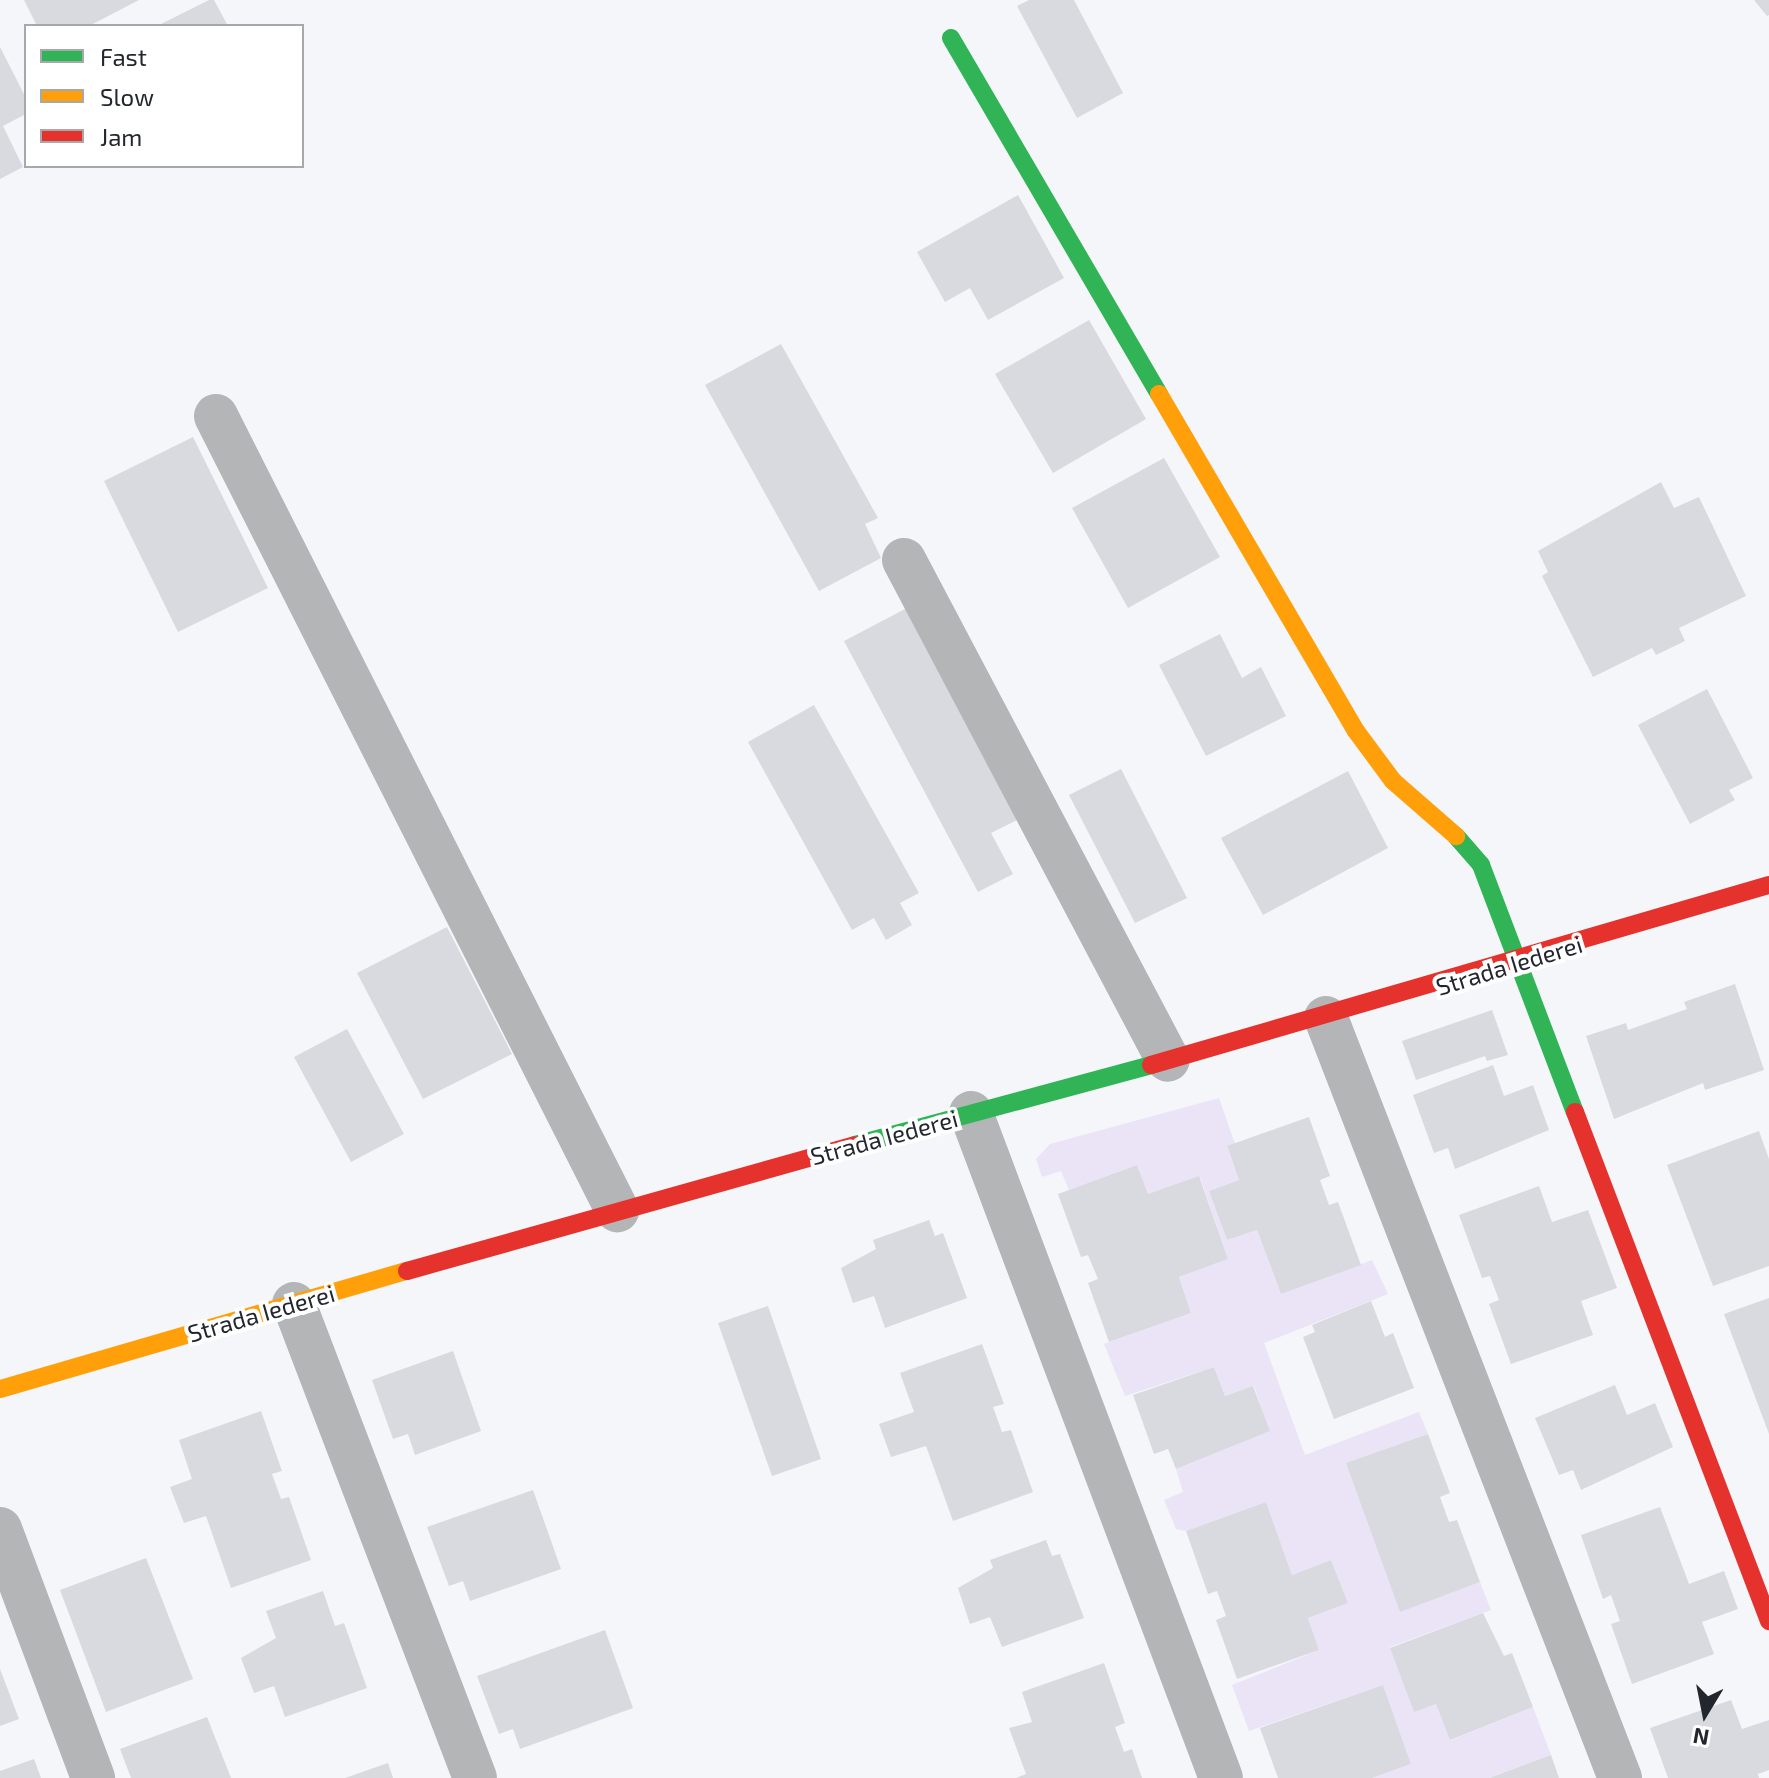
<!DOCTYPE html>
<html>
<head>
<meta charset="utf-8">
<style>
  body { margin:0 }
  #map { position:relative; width:1769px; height:1778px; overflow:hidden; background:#f4f6fa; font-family:"Exo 2",sans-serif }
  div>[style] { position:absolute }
  .green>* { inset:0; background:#ebe4f7 }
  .building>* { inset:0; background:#d9dae0 }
  .street>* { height:44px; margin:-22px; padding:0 22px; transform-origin:22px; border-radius:22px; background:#b3b5b7 }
  .fast>* { height:18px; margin:-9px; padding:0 9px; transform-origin:9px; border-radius:9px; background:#30b455 }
  .slow>* { height:18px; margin:-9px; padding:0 9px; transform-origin:9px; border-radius:9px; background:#ff9f0a }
  .jam>* { height:18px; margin:-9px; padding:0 9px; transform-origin:9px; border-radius:9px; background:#e5322d }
  span { translate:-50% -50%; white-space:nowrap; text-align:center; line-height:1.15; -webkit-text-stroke:8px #fff; paint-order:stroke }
  .street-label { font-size:24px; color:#22262d }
  .legend { position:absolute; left:24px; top:24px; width:280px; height:144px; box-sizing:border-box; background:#fff; border:2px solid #a7a8ab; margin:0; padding:10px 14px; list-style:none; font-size:24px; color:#22262d }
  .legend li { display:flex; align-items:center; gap:16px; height:40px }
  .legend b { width:40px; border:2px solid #a7a8ab }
  .north { position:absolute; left:1665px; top:1674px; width:80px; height:80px; -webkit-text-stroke:6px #fff; paint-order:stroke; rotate:190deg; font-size:22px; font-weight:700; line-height:32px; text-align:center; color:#22262d }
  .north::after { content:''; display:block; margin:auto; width:28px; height:36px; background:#22262d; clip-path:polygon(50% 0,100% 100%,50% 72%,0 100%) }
</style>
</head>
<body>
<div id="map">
  <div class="green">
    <i style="clip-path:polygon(1219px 1098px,1235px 1144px,1227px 1147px,1239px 1180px,1209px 1191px,1227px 1240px,1257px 1230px,1281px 1294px,1372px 1260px,1388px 1294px,1264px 1343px,1305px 1455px,1419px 1412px,1428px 1434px,1347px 1463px,1400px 1611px,1480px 1582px,1491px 1610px,1390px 1647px,1414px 1711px,1436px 1704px,1451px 1740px,1533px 1707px,1551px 1755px,1488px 1778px,1372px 1778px,1411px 1764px,1383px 1685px,1249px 1731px,1232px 1685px,1319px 1650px,1308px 1618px,1348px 1603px,1331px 1560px,1292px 1575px,1266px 1502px,1186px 1531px,1176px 1529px,1164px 1500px,1183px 1492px,1176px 1469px,1269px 1431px,1254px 1386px,1225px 1396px,1214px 1367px,1125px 1396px,1104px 1344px,1191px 1313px,1179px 1277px,1228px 1259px,1200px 1177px,1148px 1194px,1137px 1165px,1069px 1190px,1061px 1171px,1042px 1177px,1036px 1159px,1050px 1144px)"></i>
  </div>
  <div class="building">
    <i style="clip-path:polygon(24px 0,139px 0,89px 26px,37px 26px)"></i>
    <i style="clip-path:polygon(209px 0,214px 0,228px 26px,157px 26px)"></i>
    <i style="clip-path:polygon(1029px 0,1074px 0,1123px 93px,1077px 118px,1017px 6px)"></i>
    <i style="clip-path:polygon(1754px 0,1769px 0,1769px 15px,1767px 16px)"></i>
    <i style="clip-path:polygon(0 47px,26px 98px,26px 114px,3px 126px,23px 167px,0 179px)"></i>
    <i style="clip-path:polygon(1018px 195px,1064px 278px,988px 320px,970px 288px,945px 302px,917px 252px)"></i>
    <i style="clip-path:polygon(1089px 320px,1146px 419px,1053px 473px,995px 374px)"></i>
    <i style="clip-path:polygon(781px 344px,878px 518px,865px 524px,881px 558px,819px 591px,705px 385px)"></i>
    <i style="clip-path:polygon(193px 437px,268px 588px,178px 632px,104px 481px)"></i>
    <i style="clip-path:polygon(1164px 458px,1220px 557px,1128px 608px,1072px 508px)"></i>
    <i style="clip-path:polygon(1661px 482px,1674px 508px,1699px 497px,1746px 596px,1679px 628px,1685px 641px,1656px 655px,1652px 648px,1593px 677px,1542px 576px,1548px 572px,1538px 551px)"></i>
    <i style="clip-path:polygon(907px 608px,1019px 819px,991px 833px,1013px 874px,978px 892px,844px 641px)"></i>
    <i style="clip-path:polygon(1220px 634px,1242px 678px,1261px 667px,1286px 716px,1206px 756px,1159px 665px)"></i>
    <i style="clip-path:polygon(1707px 689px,1753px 778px,1729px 790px,1735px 800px,1690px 824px,1638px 725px)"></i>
    <i style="clip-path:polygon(814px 705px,919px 893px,900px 903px,912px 925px,886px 940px,874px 918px,852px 930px,748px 742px)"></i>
    <i style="clip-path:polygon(1121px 769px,1187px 898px,1135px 923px,1069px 795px)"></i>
    <i style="clip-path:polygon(1348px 771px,1388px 848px,1263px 915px,1221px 838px)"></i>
    <i style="clip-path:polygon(447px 927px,512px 1054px,423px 1099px,357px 973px)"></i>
    <i style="clip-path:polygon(1735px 984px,1764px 1070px,1705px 1090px,1703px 1083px,1614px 1119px,1586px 1036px,1626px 1023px,1628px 1030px,1687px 1009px,1684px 1002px)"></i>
    <i style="clip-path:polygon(1492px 1010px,1508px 1055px,1487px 1061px,1485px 1056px,1416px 1080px,1402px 1041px)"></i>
    <i style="clip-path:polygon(347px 1029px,404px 1134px,351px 1162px,294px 1057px)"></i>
    <i style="clip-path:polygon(1493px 1065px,1504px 1096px,1533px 1085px,1549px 1130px,1455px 1169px,1448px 1148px,1434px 1153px,1413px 1095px)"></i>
    <i style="clip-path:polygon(1309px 1117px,1330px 1176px,1320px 1180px,1329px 1205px,1338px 1202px,1361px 1265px,1281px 1294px,1257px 1230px,1227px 1240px,1209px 1191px,1239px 1180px,1227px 1146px)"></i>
    <i style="clip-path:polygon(1759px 1131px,1769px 1159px,1769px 1266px,1713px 1286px,1667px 1165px)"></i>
    <i style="clip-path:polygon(1137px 1165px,1148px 1194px,1199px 1176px,1228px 1259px,1179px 1277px,1191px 1313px,1109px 1342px,1088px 1283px,1098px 1279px,1088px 1255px,1081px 1257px,1058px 1194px)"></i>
    <i style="clip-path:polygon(1539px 1186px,1552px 1222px,1588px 1210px,1617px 1288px,1581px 1301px,1593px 1335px,1511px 1364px,1489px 1304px,1499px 1300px,1490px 1276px,1482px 1278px,1459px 1215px)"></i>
    <i style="clip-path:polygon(929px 1220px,935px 1236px,943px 1233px,967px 1298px,885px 1328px,874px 1296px,853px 1303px,841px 1268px,876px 1249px,873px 1240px)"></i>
    <i style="clip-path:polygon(1769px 1298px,1769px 1434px,1724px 1314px)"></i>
    <i style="clip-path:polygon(1371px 1301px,1385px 1337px,1393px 1333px,1414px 1388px,1334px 1419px,1303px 1337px,1315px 1332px,1312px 1325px)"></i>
    <i style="clip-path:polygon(768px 1306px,821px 1459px,772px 1476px,718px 1323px)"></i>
    <i style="clip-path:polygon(982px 1344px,1004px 1404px,993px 1407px,1002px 1432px,1011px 1430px,1033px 1492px,953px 1521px,926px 1446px,891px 1457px,879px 1424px,914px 1412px,900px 1373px)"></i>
    <i style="clip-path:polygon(453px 1351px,481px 1431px,415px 1455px,408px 1434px,393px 1439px,372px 1380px)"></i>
    <i style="clip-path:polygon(1214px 1367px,1225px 1396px,1253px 1386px,1270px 1431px,1176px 1469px,1168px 1449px,1154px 1454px,1133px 1395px)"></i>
    <i style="clip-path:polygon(1615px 1385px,1627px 1415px,1655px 1403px,1673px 1447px,1581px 1490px,1573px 1470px,1559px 1475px,1535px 1418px)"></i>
    <i style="clip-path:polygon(261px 1411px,282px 1471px,272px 1474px,281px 1499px,289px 1497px,311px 1560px,231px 1588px,206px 1516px,184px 1523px,170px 1487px,192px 1479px,179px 1440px)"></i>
    <i style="clip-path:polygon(1428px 1434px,1450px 1493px,1440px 1497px,1449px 1522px,1457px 1520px,1480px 1582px,1400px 1612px,1346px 1463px)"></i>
    <i style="clip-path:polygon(533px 1490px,561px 1569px,470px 1601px,463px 1581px,449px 1586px,427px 1527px)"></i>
    <i style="clip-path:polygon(1266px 1502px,1292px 1575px,1331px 1560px,1348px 1603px,1308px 1618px,1319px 1650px,1237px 1679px,1216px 1620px,1226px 1616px,1217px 1591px,1208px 1594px,1186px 1531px)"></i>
    <i style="clip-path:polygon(1660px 1507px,1689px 1584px,1724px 1571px,1738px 1609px,1702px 1622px,1714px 1654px,1632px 1684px,1611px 1624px,1620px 1621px,1611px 1595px,1603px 1599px,1581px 1535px)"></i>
    <i style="clip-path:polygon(1046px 1540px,1052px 1556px,1060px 1554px,1084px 1618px,1002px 1647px,990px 1617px,970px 1624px,958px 1588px,993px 1568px,990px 1560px)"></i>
    <i style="clip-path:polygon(146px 1558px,193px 1679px,106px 1712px,60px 1590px)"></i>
    <i style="clip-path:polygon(323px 1591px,335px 1626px,344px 1623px,367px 1688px,285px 1717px,274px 1686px,254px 1693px,241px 1658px,276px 1638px,266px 1611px)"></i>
    <i style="clip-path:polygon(1483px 1613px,1504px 1656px,1512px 1653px,1533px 1707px,1450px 1740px,1436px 1704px,1414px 1712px,1390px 1648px)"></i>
    <i style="clip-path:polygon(605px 1630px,633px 1708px,520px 1749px,513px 1729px,499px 1734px,477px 1676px)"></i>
    <i style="clip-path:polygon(1104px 1663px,1125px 1723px,1115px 1727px,1124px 1752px,1132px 1749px,1142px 1778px,1016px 1778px,1026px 1774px,1009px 1728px,1032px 1722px,1022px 1692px)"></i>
    <i style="clip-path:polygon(0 1669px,19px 1719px,0 1726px)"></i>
    <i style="clip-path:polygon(1383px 1685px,1411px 1764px,1372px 1778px,1278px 1778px,1260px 1728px)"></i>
    <i style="clip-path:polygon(1731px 1700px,1742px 1729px,1769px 1720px,1769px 1770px,1758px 1774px,1759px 1778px,1668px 1778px,1650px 1728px)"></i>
    <i style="clip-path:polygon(207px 1717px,231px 1778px,131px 1778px,120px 1749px)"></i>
    <i style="clip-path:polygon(1551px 1755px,1559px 1778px,1489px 1778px)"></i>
    <i style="clip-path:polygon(34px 1759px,41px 1778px,0 1778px,0 1771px)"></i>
    <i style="clip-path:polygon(388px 1763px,393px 1778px,345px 1778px)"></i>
  </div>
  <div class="street">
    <i style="left:216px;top:416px;width:890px;rotate:63.2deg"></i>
    <i style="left:904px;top:560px;width:565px;rotate:62.17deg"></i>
    <i style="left:1326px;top:1018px;width:815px;rotate:68.85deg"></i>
    <i style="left:971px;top:1113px;width:710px;rotate:69.4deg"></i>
    <i style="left:294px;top:1304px;width:507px;rotate:69.1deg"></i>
    <i style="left:0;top:1529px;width:266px;rotate:69.5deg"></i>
  </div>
  <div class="fast">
    <i style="left:951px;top:38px;width:412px;rotate:59.7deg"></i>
    <i style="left:1456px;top:836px;width:38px;rotate:49deg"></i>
    <i style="left:1481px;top:865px;width:264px;rotate:69.2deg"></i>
    <i style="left:855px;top:1145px;width:307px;rotate:-15.1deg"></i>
  </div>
  <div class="slow">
    <i style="left:1159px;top:394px;width:390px;rotate:59.7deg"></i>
    <i style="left:1356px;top:731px;width:62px;rotate:53.5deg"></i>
    <i style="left:1393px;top:781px;width:84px;rotate:41.1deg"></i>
    <i style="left:0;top:1389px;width:424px;rotate:-16.2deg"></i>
  </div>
  <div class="jam">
    <i style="left:1151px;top:1065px;width:644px;rotate:-16.24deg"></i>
    <i style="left:1575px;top:1112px;width:545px;rotate:69.14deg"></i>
    <i style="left:407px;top:1271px;width:465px;rotate:-15.7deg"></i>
  </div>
  <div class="street-label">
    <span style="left:1509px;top:965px;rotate:-17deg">Strada Iederei</span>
    <span style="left:884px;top:1137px;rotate:-15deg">Strada Iederei</span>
    <span style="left:261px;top:1313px;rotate:-16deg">Strada Iederei</span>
  </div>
  <ul class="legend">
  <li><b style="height:10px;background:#30b455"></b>Fast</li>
  <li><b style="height:10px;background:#ff9f0a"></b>Slow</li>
  <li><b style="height:10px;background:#e5322d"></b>Jam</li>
  </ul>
  <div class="north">N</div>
</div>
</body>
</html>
